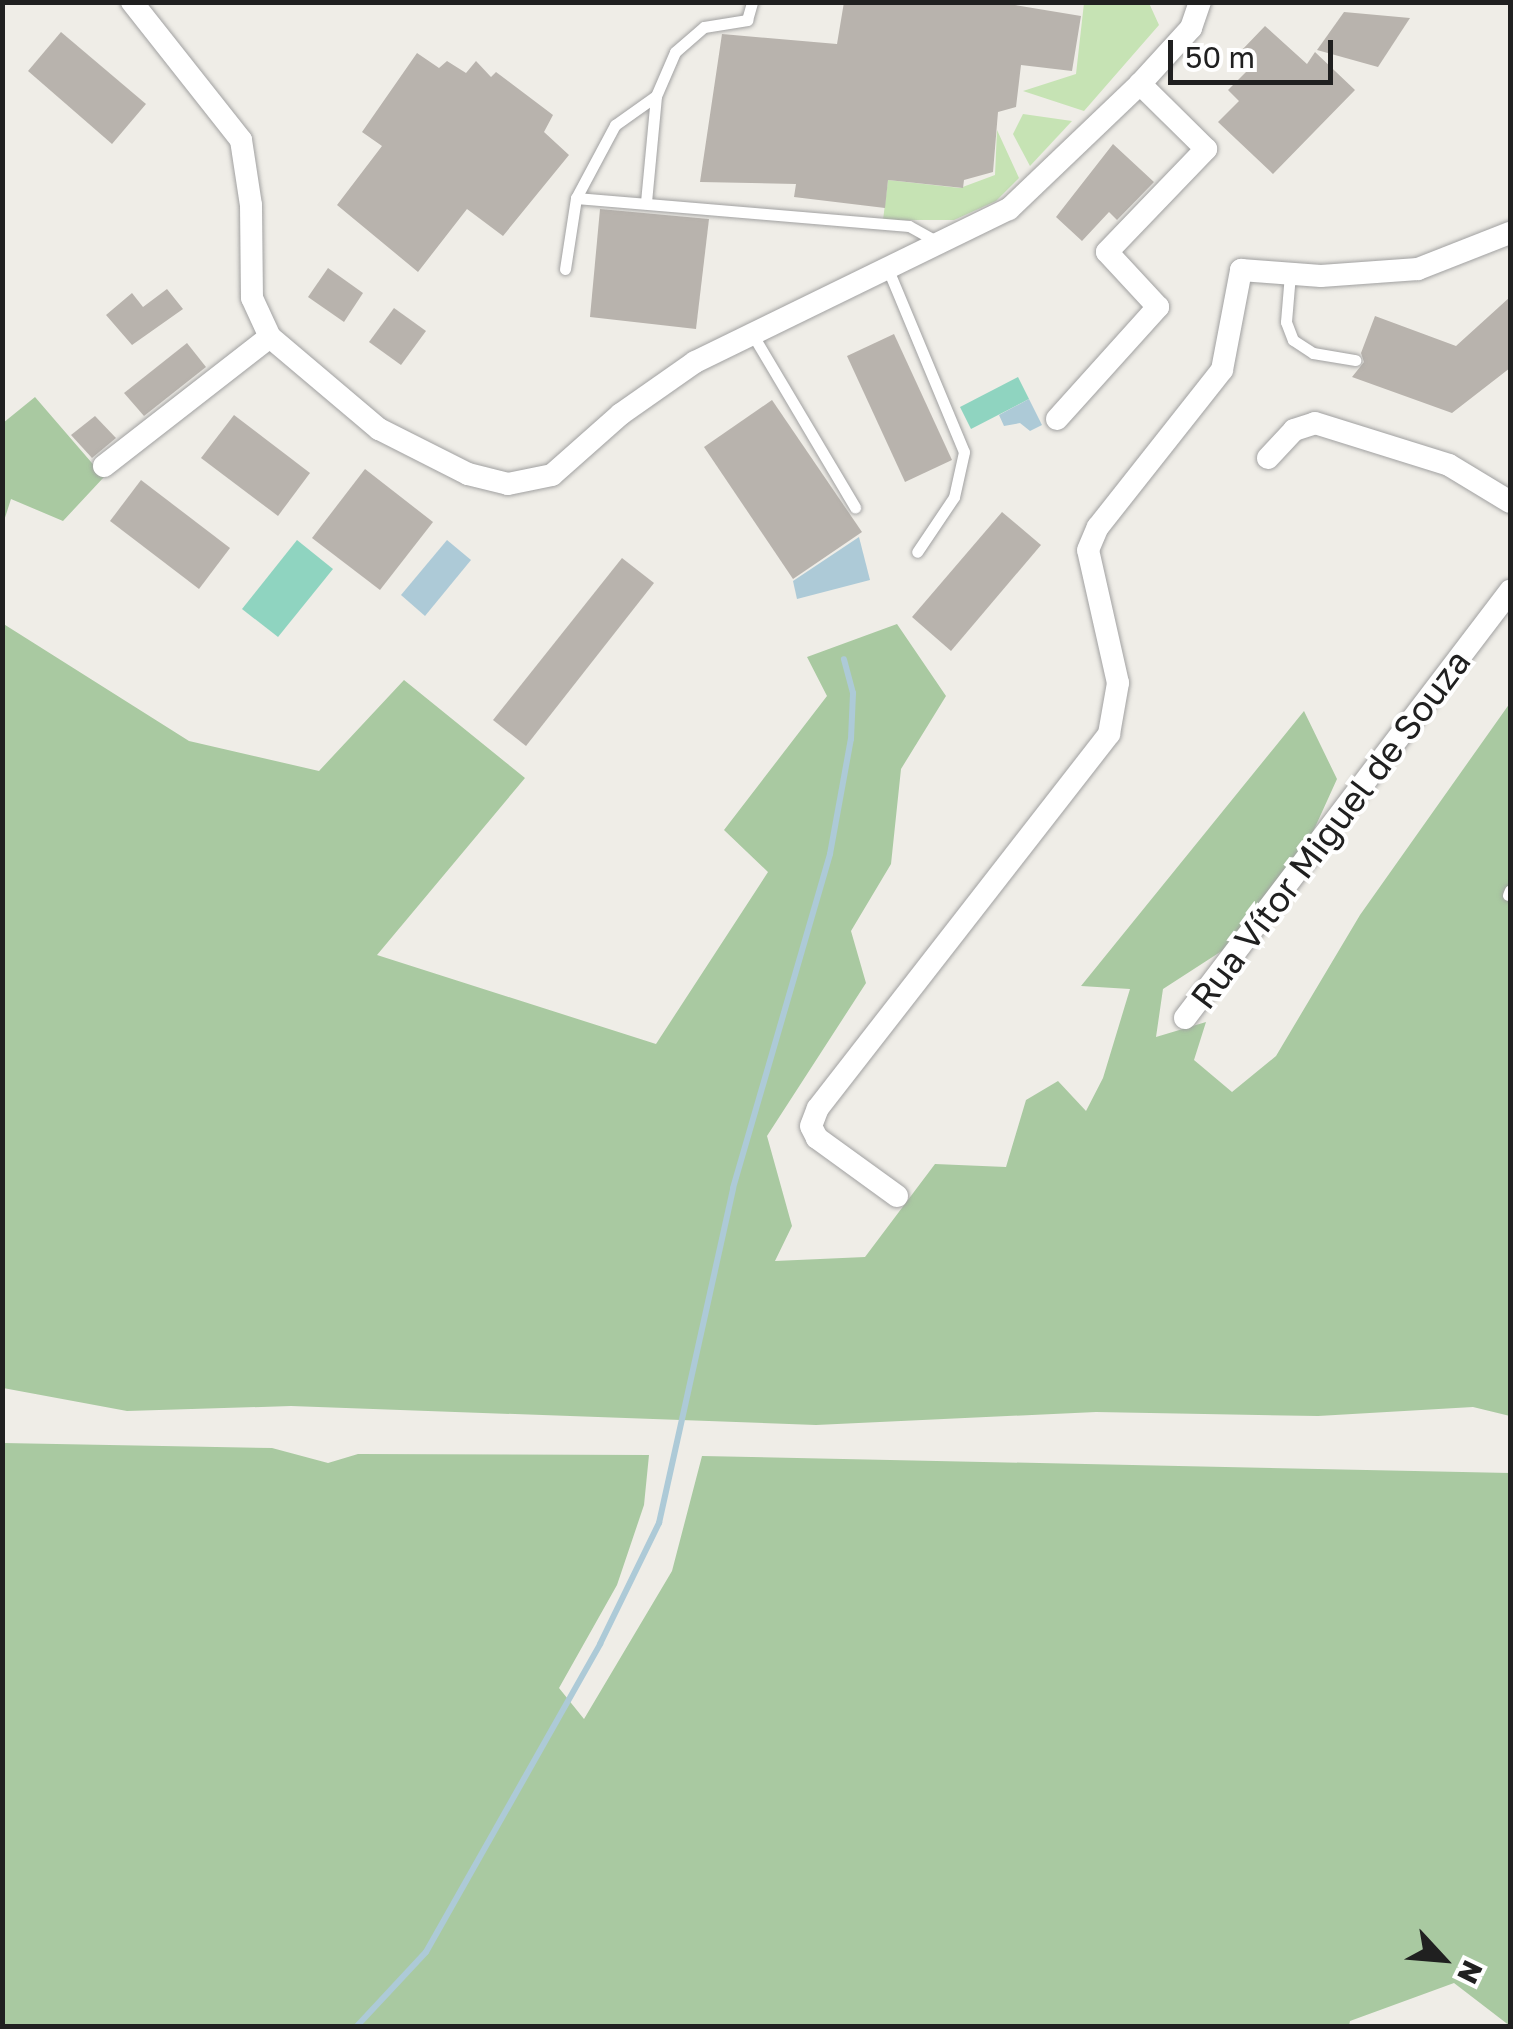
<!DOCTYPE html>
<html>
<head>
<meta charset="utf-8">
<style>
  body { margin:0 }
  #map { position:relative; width:1513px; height:2029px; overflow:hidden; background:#efede7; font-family:"Golos Text",sans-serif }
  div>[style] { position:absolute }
  .grass>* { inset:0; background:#c6e3b4 }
  .forest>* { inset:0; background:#a9c9a1 }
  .pitch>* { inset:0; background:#8fd4c0 }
  .water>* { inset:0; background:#adcad7 }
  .stream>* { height:6px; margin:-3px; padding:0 3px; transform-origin:3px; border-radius:3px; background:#adcad7 }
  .building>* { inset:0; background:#b8b3ad }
  .roads { filter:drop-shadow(0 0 2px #a1a1a1) drop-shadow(0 0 2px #a1a1a1) }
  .service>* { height:11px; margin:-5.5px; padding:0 5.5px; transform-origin:5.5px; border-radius:5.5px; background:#fff }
  .minor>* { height:22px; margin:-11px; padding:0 11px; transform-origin:11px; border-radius:11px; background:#fff }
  span { translate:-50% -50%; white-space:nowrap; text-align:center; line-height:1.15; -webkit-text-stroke:8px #fff; paint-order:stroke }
  .street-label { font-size:35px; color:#202020 }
  .frame { position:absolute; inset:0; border:5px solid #202020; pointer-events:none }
  .north { position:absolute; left:1393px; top:1909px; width:100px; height:100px; -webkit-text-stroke:8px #fff; paint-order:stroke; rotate:116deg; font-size:28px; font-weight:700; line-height:40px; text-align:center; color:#202020 }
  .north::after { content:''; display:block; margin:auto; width:35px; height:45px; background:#202020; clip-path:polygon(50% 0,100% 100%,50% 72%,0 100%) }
  .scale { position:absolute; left:1168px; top:40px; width:165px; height:45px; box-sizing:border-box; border:5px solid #202020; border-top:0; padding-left:12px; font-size:30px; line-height:35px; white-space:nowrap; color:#202020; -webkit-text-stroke:8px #fff; paint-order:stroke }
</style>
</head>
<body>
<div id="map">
  <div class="grass">
    <i style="clip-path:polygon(1084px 3px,1149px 3px,1159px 25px,1084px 111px,1023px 91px,1076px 74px)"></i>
    <i style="clip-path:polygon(1023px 114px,1072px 121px,1030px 166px,1013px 134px)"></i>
    <i style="clip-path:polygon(997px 130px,1019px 178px,996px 201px,954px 220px,883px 220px,888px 180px,960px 188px,995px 175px)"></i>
  </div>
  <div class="forest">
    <i style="clip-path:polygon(35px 397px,104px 477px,63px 521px,11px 499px,3px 524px,3px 423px)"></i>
    <i style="clip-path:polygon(2px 623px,189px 741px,319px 771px,404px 680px,525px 778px,377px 955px,656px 1044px,768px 872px,724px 830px,827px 696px,807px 657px,897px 624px,946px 696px,901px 769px,891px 864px,851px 931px,866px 983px,767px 1136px,792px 1226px,775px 1261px,865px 1257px,935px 1164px,1006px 1167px,1026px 1100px,1058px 1081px,1086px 1111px,1103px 1078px,1130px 989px,1081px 986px,1304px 711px,1337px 779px,1297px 867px,1231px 945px,1163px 989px,1156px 1037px,1206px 1022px,1194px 1060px,1232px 1092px,1276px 1056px,1360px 915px,1510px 703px,1510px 1416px,1473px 1407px,1318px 1416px,1096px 1412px,816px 1425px,291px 1406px,127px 1411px,3px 1388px)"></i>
    <i style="clip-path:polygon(3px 1443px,272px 1448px,328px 1463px,358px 1454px,649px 1455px,644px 1505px,617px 1585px,559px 1688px,584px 1719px,672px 1571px,702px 1456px,1510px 1473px,1510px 2026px,1454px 1983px,1350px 2021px,1349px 2026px,3px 2026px)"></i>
  </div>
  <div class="pitch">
    <i style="clip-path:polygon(1018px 377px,1029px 399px,971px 429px,960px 407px)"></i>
    <i style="clip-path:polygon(297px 540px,333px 569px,278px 637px,242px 609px)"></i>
  </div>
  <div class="water">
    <i style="clip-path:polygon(1029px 399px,1042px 425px,1030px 431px,1020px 423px,1004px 426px,999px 415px)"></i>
    <i style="clip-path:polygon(859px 537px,870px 580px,797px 599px,793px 581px)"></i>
    <i style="clip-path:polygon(447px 540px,471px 560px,425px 616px,401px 595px)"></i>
  </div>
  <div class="stream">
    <i style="left:357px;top:2026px;width:101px;rotate:-47deg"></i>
    <i style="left:426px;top:1952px;width:354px;rotate:-60.5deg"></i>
    <i style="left:600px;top:1644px;width:135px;rotate:-64deg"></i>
    <i style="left:659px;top:1523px;width:343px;rotate:-77.5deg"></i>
    <i style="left:733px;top:1188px;width:348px;rotate:-73.8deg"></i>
    <i style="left:830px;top:854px;width:117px;rotate:-79.7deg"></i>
    <i style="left:851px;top:739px;width:46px;rotate:-87.5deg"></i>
    <i style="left:853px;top:693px;width:35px;rotate:-105deg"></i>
  </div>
  <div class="building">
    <i style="clip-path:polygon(844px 2px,997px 2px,1081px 16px,1072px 71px,1021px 65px,1016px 107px,998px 112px,993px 172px,964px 180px,963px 188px,888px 180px,885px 208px,794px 197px,796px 184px,700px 182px,722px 34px,837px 44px)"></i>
    <i style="clip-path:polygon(1344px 12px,1410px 18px,1378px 67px,1317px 50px)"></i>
    <i style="clip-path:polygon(1265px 26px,1307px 64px,1315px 52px,1355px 90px,1273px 174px,1218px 122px,1239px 101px,1228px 90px,1253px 65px,1240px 52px)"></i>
    <i style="clip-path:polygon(61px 32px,146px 104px,112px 144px,28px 71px)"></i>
    <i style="clip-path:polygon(417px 53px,439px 68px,447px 61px,466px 73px,476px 61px,491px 77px,496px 72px,553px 115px,544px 132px,569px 155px,503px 236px,467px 209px,418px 272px,337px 205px,382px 146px,362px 132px)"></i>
    <i style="clip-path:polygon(1113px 144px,1154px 182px,1117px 220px,1109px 212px,1082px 241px,1056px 217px)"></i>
    <i style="clip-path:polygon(600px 209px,709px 219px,696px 329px,590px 317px)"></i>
    <i style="clip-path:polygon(328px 268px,363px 293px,344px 322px,308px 297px)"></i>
    <i style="clip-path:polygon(167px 289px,183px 309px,132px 345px,106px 315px,132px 293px,143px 307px)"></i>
    <i style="clip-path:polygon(1510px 297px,1510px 368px,1452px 413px,1352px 377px,1364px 362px,1361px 353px,1375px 316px,1456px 346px)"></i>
    <i style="clip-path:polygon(394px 308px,426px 331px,401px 365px,369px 342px)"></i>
    <i style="clip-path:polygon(894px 334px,952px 460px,905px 482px,847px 356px)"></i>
    <i style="clip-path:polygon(187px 343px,206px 367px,144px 416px,124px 393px)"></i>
    <i style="clip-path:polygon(772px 400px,862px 532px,793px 579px,704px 447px)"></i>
    <i style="clip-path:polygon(234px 415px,310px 473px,278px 516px,201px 458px)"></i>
    <i style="clip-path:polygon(95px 416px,116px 438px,92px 458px,71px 435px)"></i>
    <i style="clip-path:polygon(365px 469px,433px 522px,380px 590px,312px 538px)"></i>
    <i style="clip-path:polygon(141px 480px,230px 548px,199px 589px,110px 521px)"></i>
    <i style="clip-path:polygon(1002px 512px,1041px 545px,951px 651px,912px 617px)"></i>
    <i style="clip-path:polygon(622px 558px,654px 583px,526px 746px,493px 720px)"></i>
  </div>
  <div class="roads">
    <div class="service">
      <i style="left:576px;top:198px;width:334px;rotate:4.8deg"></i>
      <i style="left:909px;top:226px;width:35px;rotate:29deg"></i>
      <i style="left:646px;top:202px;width:106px;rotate:-84.6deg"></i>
      <i style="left:656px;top:96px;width:48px;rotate:-66.6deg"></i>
      <i style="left:675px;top:52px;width:38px;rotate:-41deg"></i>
      <i style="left:704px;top:27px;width:44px;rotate:-9.2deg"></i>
      <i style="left:747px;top:20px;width:19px;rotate:-74deg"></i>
      <i style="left:887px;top:267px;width:200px;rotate:67.4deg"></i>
      <i style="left:964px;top:452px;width:46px;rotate:102.5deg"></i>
      <i style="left:954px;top:497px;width:66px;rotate:123.9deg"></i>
      <i style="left:565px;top:269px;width:72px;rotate:-81.2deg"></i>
      <i style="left:576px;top:198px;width:83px;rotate:-61.9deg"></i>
      <i style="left:615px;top:125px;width:50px;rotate:-35.3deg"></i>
      <i style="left:1290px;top:274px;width:48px;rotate:94.8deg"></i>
      <i style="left:1286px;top:322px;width:19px;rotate:69deg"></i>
      <i style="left:1293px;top:340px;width:24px;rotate:33deg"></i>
      <i style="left:1313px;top:353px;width:43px;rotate:9.5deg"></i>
      <i style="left:751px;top:332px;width:204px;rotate:59.3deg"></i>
      <i style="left:1508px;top:895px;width:5px;rotate:-68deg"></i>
    </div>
    <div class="minor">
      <i style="left:132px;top:2px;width:176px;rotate:51.7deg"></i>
      <i style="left:241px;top:140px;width:66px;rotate:81.3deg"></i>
      <i style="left:251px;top:205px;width:93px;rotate:89.4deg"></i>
      <i style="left:252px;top:298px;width:43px;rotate:65.2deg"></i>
      <i style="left:270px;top:337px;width:143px;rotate:40.2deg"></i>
      <i style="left:379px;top:429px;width:100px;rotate:26.8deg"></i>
      <i style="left:468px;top:474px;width:41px;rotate:14deg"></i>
      <i style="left:508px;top:484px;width:45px;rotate:-11.6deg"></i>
      <i style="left:552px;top:475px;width:92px;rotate:-41.5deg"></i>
      <i style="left:621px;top:414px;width:90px;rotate:-35.1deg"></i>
      <i style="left:695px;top:362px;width:349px;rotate:-26deg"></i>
      <i style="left:1009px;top:209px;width:181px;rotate:-43.7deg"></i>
      <i style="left:1140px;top:84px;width:76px;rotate:-47.7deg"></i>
      <i style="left:1191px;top:28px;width:28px;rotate:-71deg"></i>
      <i style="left:1057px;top:419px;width:151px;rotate:-48deg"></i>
      <i style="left:1158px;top:307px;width:75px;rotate:-132.8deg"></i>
      <i style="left:1107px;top:252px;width:143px;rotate:-46.1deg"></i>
      <i style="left:1206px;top:149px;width:93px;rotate:-135.4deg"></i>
      <i style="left:1268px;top:458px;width:38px;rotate:-47deg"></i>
      <i style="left:1294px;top:430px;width:22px;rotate:-18deg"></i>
      <i style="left:1315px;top:423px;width:140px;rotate:17.4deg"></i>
      <i style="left:1449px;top:465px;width:71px;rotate:31.2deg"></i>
      <i style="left:104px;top:466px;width:210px;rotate:-37.9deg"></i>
      <i style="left:1185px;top:1018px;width:537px;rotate:-52.72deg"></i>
      <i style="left:897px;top:1196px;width:99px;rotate:-144.1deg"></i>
      <i style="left:817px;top:1138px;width:13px;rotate:-117deg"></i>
      <i style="left:811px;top:1126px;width:19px;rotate:-69deg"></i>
      <i style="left:818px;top:1108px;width:474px;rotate:-52.1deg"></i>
      <i style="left:1109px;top:734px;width:52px;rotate:-80deg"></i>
      <i style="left:1118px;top:683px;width:136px;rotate:-102.7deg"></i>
      <i style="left:1088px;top:550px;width:25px;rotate:-67deg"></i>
      <i style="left:1098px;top:527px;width:200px;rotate:-51.7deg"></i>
      <i style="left:1222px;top:370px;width:102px;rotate:-79.2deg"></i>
      <i style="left:1241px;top:270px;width:80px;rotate:4.3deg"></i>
      <i style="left:1321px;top:276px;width:97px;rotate:-4.1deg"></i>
      <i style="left:1418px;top:269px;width:99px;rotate:-21.4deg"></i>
    </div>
  </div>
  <div class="street-label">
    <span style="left:1330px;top:829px;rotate:-53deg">Rua Vítor Miguel de Souza</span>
  </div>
  <div class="frame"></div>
  <div class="north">N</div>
  <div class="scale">50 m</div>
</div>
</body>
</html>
